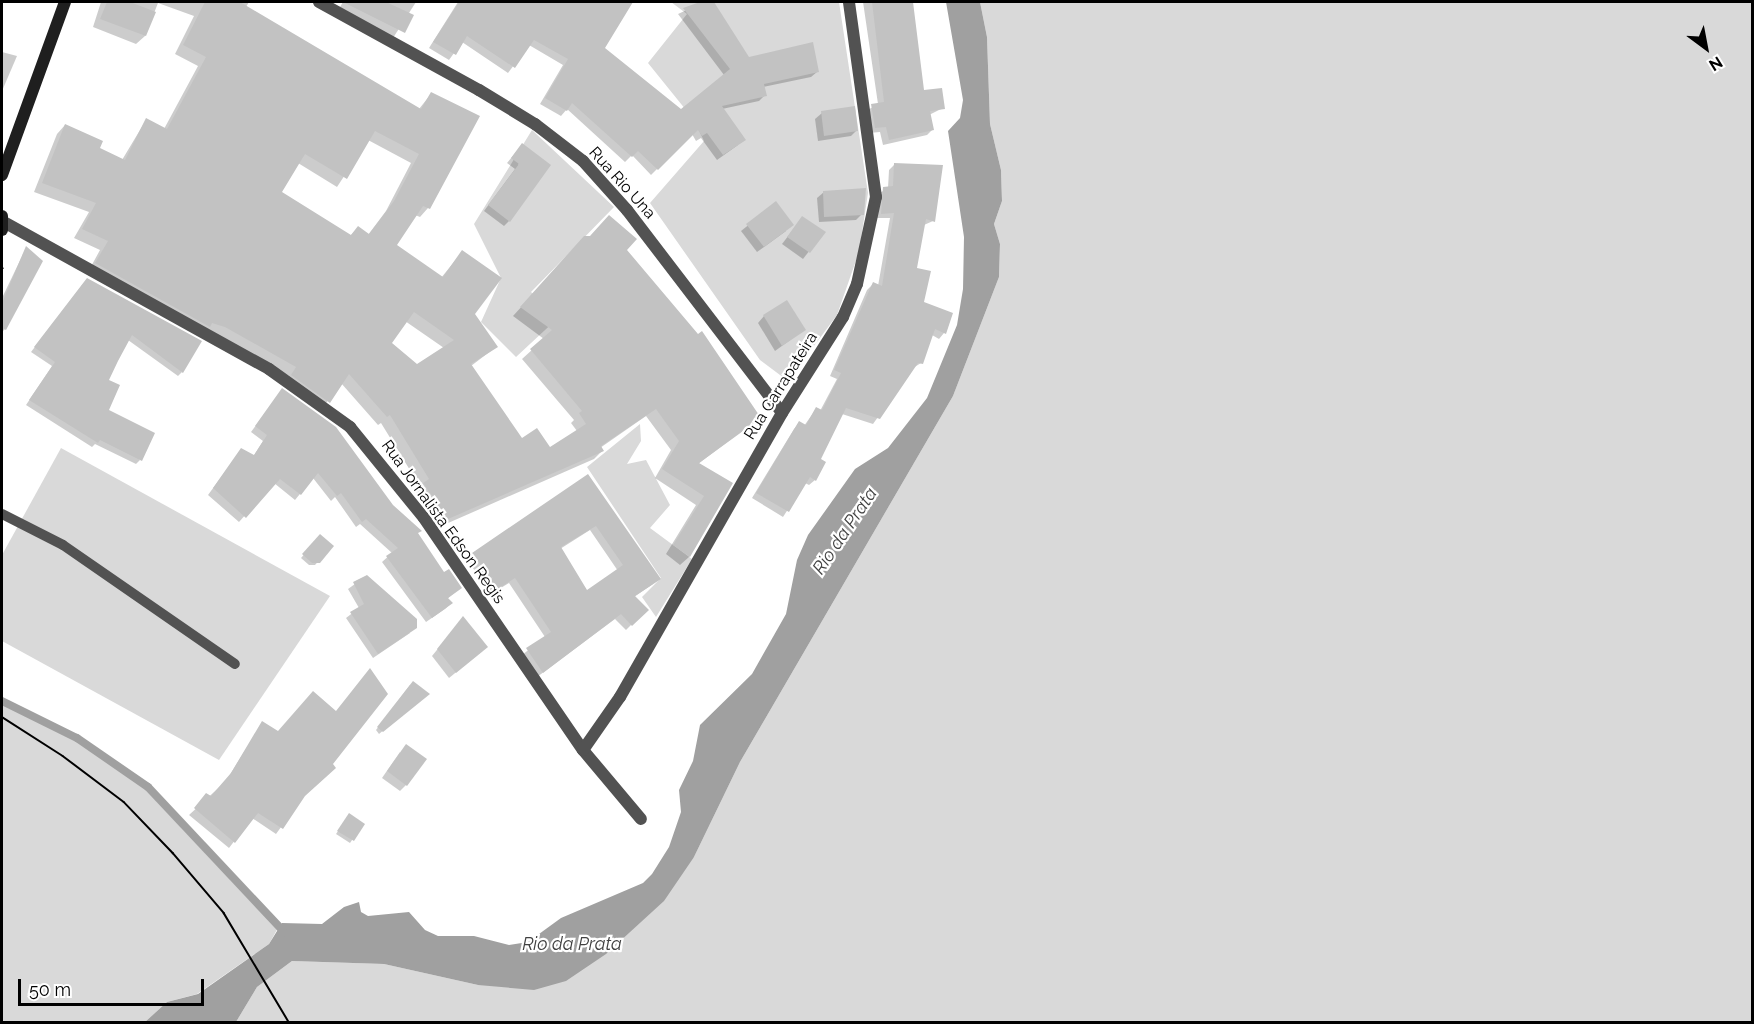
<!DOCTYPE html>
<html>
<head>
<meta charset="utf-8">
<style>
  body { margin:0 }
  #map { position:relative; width:1754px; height:1024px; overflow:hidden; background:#fff; font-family:Raleway,sans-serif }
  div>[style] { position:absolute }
  .green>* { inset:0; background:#d9d9d9 }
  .water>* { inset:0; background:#a0a0a0 }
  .shadow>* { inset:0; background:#0003 }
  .stream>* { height:8px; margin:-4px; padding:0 4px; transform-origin:4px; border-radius:4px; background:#a0a0a0 }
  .building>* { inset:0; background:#c2c2c2 }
  .path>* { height:4px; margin-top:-2px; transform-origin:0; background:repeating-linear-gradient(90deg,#747474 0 1.5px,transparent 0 4.5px) }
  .lane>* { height:10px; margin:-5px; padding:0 5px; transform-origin:5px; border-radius:5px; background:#525252 }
  .street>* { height:12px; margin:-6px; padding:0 6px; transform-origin:6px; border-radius:6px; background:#525252 }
  .secondary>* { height:12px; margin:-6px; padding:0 6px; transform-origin:6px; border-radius:6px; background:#1f1f1f }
  .tram>* { height:1.5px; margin:-0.75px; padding:0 0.75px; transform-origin:0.75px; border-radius:0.75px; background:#000 }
  span { translate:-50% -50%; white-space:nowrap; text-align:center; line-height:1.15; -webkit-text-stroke:4.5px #fff; paint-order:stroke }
  .street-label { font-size:16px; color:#000 }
  .water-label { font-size:18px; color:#414141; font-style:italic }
  .frame { position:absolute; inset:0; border:3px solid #000; pointer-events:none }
  .north { position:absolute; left:1676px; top:18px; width:60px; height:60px; -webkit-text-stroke:4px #fff; paint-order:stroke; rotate:148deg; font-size:16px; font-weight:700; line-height:24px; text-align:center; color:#000 }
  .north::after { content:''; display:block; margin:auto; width:21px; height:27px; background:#000; clip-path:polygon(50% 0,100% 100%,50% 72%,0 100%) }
  .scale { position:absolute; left:18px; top:979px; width:186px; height:27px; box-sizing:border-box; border:3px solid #000; border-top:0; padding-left:8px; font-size:18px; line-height:21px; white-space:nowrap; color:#000; -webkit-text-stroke:4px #fff; paint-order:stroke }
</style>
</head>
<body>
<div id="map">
  <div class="green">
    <i style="clip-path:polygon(671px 2px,839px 2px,868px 193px,859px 252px,837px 315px,788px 381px,760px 360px,650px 203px,704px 141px,694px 120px,648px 63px,687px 14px)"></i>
    <i style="clip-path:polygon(980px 2px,1752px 2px,1752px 1022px,236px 1022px,257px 987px,292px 961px,384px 964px,478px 985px,694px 857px,740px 762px,953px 396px,999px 277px,1000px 244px,994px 224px,1002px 201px,1001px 170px,990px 124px,987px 37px)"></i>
    <i style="clip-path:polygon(532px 130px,614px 207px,531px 292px,559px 317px,516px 357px,481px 322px,501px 278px,474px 224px)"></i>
    <i style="clip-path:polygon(640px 424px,641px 441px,627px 464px,646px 460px,670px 505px,650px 528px,692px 559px,656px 617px,642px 597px,661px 578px,587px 467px)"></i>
    <i style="clip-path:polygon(61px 448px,330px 596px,219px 760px,2px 641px,2px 555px)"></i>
    <i style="clip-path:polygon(2px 701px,77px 738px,148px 787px,279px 926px,269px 944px,197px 994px,167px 1002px,145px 1022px,2px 1022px)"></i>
  </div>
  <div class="water">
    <i style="clip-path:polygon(946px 2px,980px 2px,987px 37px,990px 124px,1001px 170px,1002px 201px,994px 224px,1000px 244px,999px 277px,953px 396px,740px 762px,694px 857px,664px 901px,606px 954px,566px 981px,534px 990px,478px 985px,384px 964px,292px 961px,257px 987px,236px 1022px,145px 1022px,167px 1002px,198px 994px,269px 944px,282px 923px,322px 924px,344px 907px,359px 902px,361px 912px,368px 916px,409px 912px,425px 930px,438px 936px,474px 936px,509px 945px,528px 942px,561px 918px,643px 883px,652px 874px,669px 847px,681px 812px,679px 790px,693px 761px,700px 725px,752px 674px,786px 614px,797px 560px,808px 535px,855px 469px,888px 448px,927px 398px,957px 325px,963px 289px,964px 237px,948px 131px,960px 118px,963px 100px)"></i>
  </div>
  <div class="shadow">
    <i style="clip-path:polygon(evenodd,101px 2px,249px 2px,246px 7px,419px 109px,431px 94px,478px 116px,428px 208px,420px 217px,415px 215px,395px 245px,441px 278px,462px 252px,473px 314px,496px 347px,471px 366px,522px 440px,550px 449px,577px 431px,571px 423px,574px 420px,522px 359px,544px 339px,513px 316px,576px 247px,625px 250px,759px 418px,698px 464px,731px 483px,689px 557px,680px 565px,666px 554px,696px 505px,655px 478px,671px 450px,646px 416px,600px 448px,602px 451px,594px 459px,439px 527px,416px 493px,421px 488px,381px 423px,378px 425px,341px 383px,321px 410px,283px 384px,289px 376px,88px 272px,100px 250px,74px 238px,89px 212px,34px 192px,57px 134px,65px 125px,98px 149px,122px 160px,146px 120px,164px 129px,198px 66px,175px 54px,194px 16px,158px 3px,145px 36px,136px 44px,93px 27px,101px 2px,368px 140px,411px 163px,386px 211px,368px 235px,358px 228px,350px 236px,280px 192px,298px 163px,337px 187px,368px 140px,101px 2px,405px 321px,444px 348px,417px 366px,390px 343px,405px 321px)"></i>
    <i style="clip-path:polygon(343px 2px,416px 2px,393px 38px,340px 7px)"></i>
    <i style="clip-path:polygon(458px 2px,486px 2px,505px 14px,552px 17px,561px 2px,631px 2px,603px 49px,681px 111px,724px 75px,678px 14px,704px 2px,713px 2px,748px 59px,817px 72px,811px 77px,763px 87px,765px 95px,759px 101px,722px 109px,738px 145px,717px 160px,701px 138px,696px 141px,692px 134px,651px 175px,632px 155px,625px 162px,567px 109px,561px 116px,540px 104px,563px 65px,529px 45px,508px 73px,462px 42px,449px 60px,429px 48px)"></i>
    <i style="clip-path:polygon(863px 2px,905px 2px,922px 92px,943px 108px,929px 115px,933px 129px,927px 135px,883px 145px,880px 132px,869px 133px,866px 111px,878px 104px)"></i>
    <i style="clip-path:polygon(2px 52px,17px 56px,2px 91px)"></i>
    <i style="clip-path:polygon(822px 113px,857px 130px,851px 136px,818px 141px,815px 119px)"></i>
    <i style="clip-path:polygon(522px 145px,509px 221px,504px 226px,484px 211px,515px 169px,507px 163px)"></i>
    <i style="clip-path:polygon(894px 165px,933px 221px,924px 225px,916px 269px,923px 303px,951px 314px,944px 333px,939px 339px,932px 335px,921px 363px,913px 368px,873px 424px,842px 414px,819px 460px,815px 480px,809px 485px,805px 483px,783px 517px,752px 498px,794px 429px,799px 423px,804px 426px,816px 409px,820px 411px,837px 379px,830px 376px,867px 290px,873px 284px,878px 286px,890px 218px,876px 218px,878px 194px,888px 188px,889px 170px)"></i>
    <i style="clip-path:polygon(824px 192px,862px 214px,856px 220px,819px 222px,817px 198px)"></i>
    <i style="clip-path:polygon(776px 203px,786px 231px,757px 252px,741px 231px)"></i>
    <i style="clip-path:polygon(802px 218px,824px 232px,803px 259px,782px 244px)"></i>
    <i style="clip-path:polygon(26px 248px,5px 329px,2px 332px,2px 298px)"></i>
    <i style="clip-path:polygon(83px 284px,182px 372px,178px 376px,128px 340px,107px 381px,107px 411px,140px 460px,136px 464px,95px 444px,92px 447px,26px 405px,52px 366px,31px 352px)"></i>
    <i style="clip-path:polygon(764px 316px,804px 330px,775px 351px,758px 323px)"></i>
    <i style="clip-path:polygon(282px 390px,391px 506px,417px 534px,443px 575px,460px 588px,447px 599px,451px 603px,445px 609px,426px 622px,382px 562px,392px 553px,360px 524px,356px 527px,335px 497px,331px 501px,313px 478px,295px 500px,274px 483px,239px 522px,208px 495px,241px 450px,253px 457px,263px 441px,251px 432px)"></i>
    <i style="clip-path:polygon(evenodd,588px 476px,653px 584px,634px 597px,646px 610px,626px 630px,615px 619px,537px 677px,522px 655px,545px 637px,509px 583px,481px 600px,478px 596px,492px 578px,484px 583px,467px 560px,588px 476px,590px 530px,618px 571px,587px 592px,560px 549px,590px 530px)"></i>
    <i style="clip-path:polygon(320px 536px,332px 546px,315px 565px,309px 565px,301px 558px)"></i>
    <i style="clip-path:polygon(366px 576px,410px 633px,373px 658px,346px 618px,359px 608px,348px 589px)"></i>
    <i style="clip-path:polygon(463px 618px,480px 653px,449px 678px,432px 656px)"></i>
    <i style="clip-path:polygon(410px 685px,425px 696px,379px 734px,376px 730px)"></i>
    <i style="clip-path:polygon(262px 723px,303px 797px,276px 834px,252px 818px,229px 848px,189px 815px,226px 781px)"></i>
    <i style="clip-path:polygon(400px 752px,406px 785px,400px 791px,382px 778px)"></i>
    <i style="clip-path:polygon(347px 818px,363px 824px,350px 843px,336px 834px)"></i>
  </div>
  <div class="stream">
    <i style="left:2px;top:701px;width:84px;rotate:26.3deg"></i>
    <i style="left:77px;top:738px;width:86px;rotate:34.6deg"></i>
    <i style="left:148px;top:787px;width:200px;rotate:46.8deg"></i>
  </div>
  <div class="building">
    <i style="clip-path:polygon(107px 2px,130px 2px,156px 12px,146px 36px,100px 19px)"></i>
    <i style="clip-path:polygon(evenodd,205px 2px,240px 2px,421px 109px,431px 92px,480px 116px,430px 209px,423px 206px,397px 245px,443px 277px,462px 250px,502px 278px,475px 314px,498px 347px,471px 364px,522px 438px,537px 428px,550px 447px,586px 424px,579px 413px,582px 411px,530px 349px,552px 330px,520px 307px,584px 236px,590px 236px,609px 215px,637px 239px,627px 250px,698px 334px,702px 331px,761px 418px,699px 463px,733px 483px,690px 557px,673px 545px,704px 496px,662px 469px,679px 441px,656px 409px,601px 446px,604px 451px,448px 519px,423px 483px,429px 479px,390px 415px,387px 417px,349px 374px,330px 403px,291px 375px,296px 367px,225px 327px,212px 323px,210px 327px,95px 263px,108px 241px,82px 229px,96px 203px,42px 183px,65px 124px,103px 141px,100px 148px,125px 160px,146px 118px,167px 129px,206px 57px,183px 45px,205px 2px,375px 131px,419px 154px,394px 201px,369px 234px,358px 226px,351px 235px,282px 192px,305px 154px,347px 179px,375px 131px,205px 2px,414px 312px,454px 340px,417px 364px,392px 343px,414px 312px)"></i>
    <i style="clip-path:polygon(343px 2px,386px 2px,414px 15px,405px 33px)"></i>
    <i style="clip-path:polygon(459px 2px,633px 2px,605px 48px,681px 109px,730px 69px,683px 8px,700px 2px,714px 2px,749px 57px,813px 42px,819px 72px,764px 84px,767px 96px,722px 106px,746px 140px,723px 155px,707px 133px,702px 136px,698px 130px,658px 170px,638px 151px,632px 157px,572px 103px,567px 111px,545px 98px,568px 59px,534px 40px,515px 68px,467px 36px,456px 55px,433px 42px)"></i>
    <i style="clip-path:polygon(872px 2px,913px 2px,924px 90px,942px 88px,945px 109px,930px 111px,934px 130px,889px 140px,886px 127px,875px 128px,871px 104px,884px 102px)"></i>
    <i style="clip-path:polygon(855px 106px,858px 131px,824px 136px,821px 111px)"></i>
    <i style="clip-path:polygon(522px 143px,551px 165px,510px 222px,488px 205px,519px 164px,511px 158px)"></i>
    <i style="clip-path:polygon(894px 163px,943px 165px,935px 222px,926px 219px,917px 268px,931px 271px,924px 302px,953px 313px,946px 334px,935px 329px,923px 364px,918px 363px,880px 419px,846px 408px,821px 459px,826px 462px,816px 481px,810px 477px,789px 512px,756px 493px,799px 421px,806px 425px,816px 407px,822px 410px,841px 373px,834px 370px,873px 282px,882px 286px,894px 213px,881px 214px,883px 187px,893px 186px)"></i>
    <i style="clip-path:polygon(866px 188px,864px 215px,824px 217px,823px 191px)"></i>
    <i style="clip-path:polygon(776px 201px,794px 225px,764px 247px,746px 224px)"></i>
    <i style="clip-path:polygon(802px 216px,826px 232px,810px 253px,787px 237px)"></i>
    <i style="clip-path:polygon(26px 246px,43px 261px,6px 330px,2px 328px,2px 303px)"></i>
    <i style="clip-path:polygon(87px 278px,202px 341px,183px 373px,132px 335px,118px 361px,109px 380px,120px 385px,109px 410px,155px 433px,142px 461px,100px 440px,98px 443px,29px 400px,55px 362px,34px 347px)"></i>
    <i style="clip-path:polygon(787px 300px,806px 330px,782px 346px,763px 315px)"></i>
    <i style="clip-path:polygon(282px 388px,336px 427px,393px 505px,422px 531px,418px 533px,444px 572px,449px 569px,462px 588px,448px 598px,453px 603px,432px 618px,386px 556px,398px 548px,366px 519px,362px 522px,341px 493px,337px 496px,318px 473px,301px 495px,280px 479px,246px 518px,213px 488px,241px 448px,254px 455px,267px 435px,255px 426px)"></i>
    <i style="clip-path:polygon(evenodd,588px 474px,661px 579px,635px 596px,649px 610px,632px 626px,621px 614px,543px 673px,526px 648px,551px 632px,515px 578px,487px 596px,483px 589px,493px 577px,490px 578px,472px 553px,588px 474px,596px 526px,623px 565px,587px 590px,561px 547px,596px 526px)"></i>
    <i style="clip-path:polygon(320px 534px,334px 546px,320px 563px,312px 563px,302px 554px)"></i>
    <i style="clip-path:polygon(367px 575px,417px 619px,417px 628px,378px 654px,350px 612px,364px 604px,353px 582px)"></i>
    <i style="clip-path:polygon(463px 616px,488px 647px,456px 673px,437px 649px)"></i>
    <i style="clip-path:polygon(370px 668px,388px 694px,333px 764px,336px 768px,305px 796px,283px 829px,258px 813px,235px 843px,194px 808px,206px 793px,211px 796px,231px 773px,262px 721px,278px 731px,313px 691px,336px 711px)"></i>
    <i style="clip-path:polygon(413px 681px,430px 694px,383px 732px,377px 727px)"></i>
    <i style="clip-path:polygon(406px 744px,427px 759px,407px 786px,387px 771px)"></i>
    <i style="clip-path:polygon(349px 813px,365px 824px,354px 841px,337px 831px)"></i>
  </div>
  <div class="path">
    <i style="left:2px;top:269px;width:2px;rotate:27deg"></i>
  </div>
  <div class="lane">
    <i style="left:2px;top:514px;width:68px;rotate:26.9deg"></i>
    <i style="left:63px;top:545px;width:209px;rotate:34.7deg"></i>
  </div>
  <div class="street">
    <i style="left:319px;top:2px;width:183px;rotate:28.8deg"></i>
    <i style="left:479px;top:90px;width:66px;rotate:31.3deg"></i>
    <i style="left:535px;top:124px;width:61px;rotate:37.6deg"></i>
    <i style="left:583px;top:161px;width:66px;rotate:48.1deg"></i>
    <i style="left:627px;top:210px;width:255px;rotate:52.6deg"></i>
    <i style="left:2px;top:221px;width:305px;rotate:29deg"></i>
    <i style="left:269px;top:369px;width:100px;rotate:35.6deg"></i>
    <i style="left:350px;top:427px;width:117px;rotate:50.9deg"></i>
    <i style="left:424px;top:518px;width:281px;rotate:55.6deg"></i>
    <i style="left:583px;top:750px;width:90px;rotate:50deg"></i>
    <i style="left:583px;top:750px;width:65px;rotate:-55.1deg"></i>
    <i style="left:620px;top:697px;width:327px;rotate:-60.3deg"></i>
    <i style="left:782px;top:413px;width:114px;rotate:-57.6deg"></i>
    <i style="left:843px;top:317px;width:36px;rotate:-67deg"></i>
    <i style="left:857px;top:284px;width:89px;rotate:-77.7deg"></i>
    <i style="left:876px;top:197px;width:197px;rotate:-97.9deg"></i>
  </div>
  <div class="secondary">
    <i style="left:2px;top:175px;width:184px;rotate:-70deg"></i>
    <i style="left:2px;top:216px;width:14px;rotate:90deg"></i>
  </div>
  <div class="tram">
    <i style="left:2px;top:717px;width:72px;rotate:32.6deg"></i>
    <i style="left:63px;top:756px;width:76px;rotate:37deg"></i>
    <i style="left:124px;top:802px;width:71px;rotate:46.1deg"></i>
    <i style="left:173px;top:853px;width:79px;rotate:49.6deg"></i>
    <i style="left:224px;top:913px;width:127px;rotate:59.2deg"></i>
  </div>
  <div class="street-label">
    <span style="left:622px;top:183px;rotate:48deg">Rua Rio Una</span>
    <span style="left:781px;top:386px;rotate:-58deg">Rua Carrapateira</span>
    <span style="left:443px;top:522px;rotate:54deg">Rua Jornalista Edson Regis</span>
  </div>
  <div class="water-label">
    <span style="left:845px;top:531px;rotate:-56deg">Rio da Prata</span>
    <span style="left:572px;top:944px">Rio da Prata</span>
  </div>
  <div class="frame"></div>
  <div class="north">N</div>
  <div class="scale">50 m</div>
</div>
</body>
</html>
